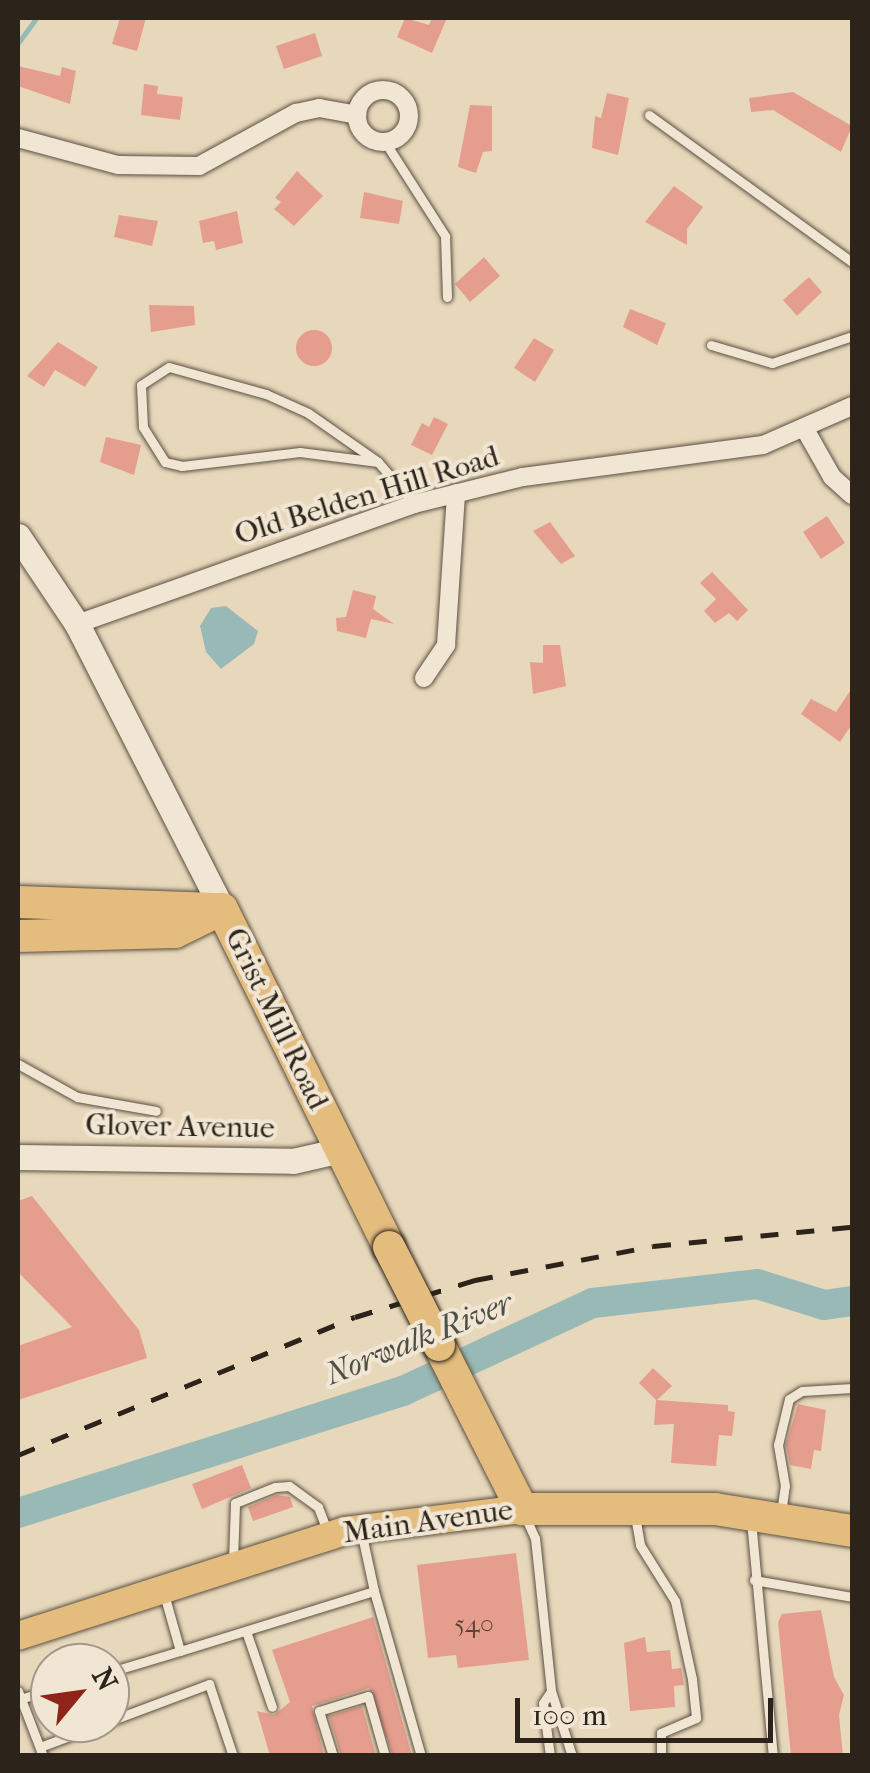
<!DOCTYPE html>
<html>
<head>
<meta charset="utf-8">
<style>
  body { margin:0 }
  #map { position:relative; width:870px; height:1773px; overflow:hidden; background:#e8d8bb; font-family:"IM FELL French Canon",serif }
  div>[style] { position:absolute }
  .water>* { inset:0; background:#98b9b6 }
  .stream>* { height:5px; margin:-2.5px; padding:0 2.5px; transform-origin:2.5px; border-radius:2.5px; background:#98b9b6 }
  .river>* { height:30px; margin:-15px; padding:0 15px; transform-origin:15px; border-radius:15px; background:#98b9b6 }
  .building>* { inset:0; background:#e59d8d }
  .round { border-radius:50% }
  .roads { filter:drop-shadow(0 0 2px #5b5042) drop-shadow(0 0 2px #5b5042) }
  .lane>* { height:9px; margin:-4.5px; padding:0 4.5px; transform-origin:4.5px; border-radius:4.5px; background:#f0e6d3 }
  .street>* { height:18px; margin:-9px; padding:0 9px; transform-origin:9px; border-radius:9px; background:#f0e6d3 }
  .street>.ring { margin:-9px; padding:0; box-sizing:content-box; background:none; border:18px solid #f0e6d3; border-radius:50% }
  .secondary>* { height:25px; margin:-12.5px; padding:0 12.5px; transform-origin:12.5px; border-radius:12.5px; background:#f0e6d3 }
  .primary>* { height:28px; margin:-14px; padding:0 14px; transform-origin:14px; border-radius:14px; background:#e4bc7e }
  .highway>* { height:32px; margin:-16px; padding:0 16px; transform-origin:16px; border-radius:16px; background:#e4bc7e }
  .rail>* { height:5px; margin-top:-2.5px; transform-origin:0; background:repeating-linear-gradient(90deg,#2c231a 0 18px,transparent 0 36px) }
  .bridges { filter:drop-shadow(0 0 2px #2c231a) drop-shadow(0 0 2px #2c231a) }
  .highway-bridge>* { height:32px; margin:-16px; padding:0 16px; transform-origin:16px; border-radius:16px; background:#e4bc7e }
  span { translate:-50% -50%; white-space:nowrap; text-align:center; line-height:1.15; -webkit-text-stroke:8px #f0e6d3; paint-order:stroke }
  .number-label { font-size:25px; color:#5a4237 }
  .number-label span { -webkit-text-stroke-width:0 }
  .street-label { font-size:30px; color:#2c231a }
  .water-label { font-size:32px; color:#4c5049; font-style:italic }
  .frame { position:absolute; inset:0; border:20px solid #2c231a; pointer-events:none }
  .north { position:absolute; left:30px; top:1643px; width:100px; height:100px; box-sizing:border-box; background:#f0e6d3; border:2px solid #a29889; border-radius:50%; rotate:61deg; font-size:28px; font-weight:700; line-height:40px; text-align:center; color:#2c231a }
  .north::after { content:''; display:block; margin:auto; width:35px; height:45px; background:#8f2418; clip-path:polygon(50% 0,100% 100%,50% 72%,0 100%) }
  .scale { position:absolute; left:515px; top:1698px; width:258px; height:45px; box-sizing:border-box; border:5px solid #2c231a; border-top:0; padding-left:12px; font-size:30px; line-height:35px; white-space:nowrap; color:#2c231a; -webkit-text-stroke:8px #f0e6d3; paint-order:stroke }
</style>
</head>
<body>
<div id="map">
  <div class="water">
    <i style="clip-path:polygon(226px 606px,258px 631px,254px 644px,221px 669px,206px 652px,200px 626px,211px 608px)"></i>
  </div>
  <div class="stream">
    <i style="left:18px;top:43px;width:31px;rotate:-54deg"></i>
  </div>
  <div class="river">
    <i style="left:18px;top:1513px;width:404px;rotate:-17.6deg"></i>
    <i style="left:403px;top:1391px;width:209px;rotate:-24.9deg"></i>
    <i style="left:593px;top:1303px;width:165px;rotate:-6.6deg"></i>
    <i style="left:757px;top:1284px;width:70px;rotate:17.4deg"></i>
    <i style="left:824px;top:1305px;width:28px;rotate:-8deg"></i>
  </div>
  <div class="building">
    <i style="clip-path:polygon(120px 18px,146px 18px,137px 51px,112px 44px)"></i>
    <i style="clip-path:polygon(405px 18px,429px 25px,432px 18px,447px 18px,432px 53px,397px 37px)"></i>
    <i style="clip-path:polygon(315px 33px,322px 56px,284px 69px,276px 46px)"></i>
    <i style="clip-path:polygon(18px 66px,60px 76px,62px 67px,76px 71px,70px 104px,18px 86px)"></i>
    <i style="clip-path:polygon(144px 84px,158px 86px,157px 94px,183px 97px,180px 120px,141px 115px)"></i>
    <i style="clip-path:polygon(793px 92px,852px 126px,841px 152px,773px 110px,751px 112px,749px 98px)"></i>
    <i style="clip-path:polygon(607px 93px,629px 98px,618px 155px,592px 148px,595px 116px,601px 118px)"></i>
    <i style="clip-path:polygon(470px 105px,492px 106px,492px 151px,483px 152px,476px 173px,458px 167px)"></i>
    <i style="clip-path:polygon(297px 171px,323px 196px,294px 226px,274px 209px,281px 202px,275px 198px)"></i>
    <i style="clip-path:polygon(674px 186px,703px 207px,687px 229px,687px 245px,645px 222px)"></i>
    <i style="clip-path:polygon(364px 192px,403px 201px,399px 224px,360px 218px)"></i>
    <i style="clip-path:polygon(237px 211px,243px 243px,216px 250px,214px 241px,203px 243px,199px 221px)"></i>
    <i style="clip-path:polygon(119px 215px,158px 221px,152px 246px,114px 237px)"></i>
    <i style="clip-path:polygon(484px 257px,500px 276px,470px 302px,455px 284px)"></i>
    <i style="clip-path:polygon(809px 277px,822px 292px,797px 316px,783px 300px)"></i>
    <i style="clip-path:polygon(149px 305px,194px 306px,195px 325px,151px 332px)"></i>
    <i style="clip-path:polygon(630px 309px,666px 323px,657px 345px,623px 327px)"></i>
    <i class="round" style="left:296px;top:330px;width:36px;height:36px"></i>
    <i style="clip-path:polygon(534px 338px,554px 350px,535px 382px,514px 368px)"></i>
    <i style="clip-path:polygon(58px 342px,98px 367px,85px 387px,55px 370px,44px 387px,27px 376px)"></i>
    <i style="clip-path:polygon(434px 417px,448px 424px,432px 455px,411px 445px,422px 423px,429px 427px)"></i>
    <i style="clip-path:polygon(106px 437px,141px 445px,134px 475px,100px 462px)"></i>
    <i style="clip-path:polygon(827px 516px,845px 543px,821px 559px,803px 532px)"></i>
    <i style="clip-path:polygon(550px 522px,575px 556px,561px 564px,533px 531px)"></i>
    <i style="clip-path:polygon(712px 572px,748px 610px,737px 621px,729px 613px,715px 623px,704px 611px,716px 599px,700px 583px)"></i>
    <i style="clip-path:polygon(353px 590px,376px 596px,373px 609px,394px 624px,371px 619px,366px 638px,337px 631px,336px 618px,346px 617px)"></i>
    <i style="clip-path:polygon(543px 645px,560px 645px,566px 686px,533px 694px,530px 662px,543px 663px)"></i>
    <i style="clip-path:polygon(852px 688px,852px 724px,840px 742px,801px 714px,811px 699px,836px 712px)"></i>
    <i style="clip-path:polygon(32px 1196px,139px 1330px,147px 1358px,18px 1400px,18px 1346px,72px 1327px,18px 1272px,18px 1201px)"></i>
    <i style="clip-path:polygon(653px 1368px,672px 1386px,657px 1400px,728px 1405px,728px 1411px,735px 1412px,732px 1436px,719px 1435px,716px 1466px,671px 1463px,674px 1424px,654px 1425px,656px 1400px,639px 1383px)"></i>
    <i style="clip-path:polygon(798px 1404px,826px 1410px,821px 1451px,814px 1450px,811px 1469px,790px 1465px,786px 1445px)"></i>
    <i style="clip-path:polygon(242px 1465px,251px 1488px,202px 1509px,192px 1484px)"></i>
    <i style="clip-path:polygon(277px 1495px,290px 1497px,293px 1507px,253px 1521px,248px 1507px)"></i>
    <i style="clip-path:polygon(516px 1553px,529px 1660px,458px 1668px,456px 1655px,428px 1658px,417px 1565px)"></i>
    <i style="clip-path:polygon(821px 1610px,834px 1677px,844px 1695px,839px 1715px,843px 1756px,791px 1756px,778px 1622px,782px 1614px)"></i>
    <i style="clip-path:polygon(373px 1617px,412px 1756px,393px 1756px,369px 1688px,312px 1706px,324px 1756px,270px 1756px,257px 1711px,274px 1715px,290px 1702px,272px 1650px)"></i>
    <i style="clip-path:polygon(645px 1637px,647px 1652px,670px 1650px,672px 1669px,681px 1668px,684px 1685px,674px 1686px,675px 1707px,630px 1711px,624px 1643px)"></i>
    <i style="clip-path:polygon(362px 1706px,376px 1756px,341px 1756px,329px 1716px)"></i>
  </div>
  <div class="roads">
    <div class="lane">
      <i style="left:649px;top:115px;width:251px;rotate:35.9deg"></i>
      <i style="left:385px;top:142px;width:112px;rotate:57.4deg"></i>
      <i style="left:445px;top:236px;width:61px;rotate:88.1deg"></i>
      <i style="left:711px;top:345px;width:64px;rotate:16.4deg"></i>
      <i style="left:772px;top:363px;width:84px;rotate:-18.6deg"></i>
      <i style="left:378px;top:462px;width:79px;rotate:-172.7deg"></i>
      <i style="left:300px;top:452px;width:119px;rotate:173.2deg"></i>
      <i style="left:182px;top:466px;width:17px;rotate:-167deg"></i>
      <i style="left:165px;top:462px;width:41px;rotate:-122.2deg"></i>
      <i style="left:143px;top:427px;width:42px;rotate:-92.7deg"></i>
      <i style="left:141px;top:385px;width:33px;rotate:-33deg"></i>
      <i style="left:169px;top:367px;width:101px;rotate:15.6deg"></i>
      <i style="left:266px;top:394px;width:46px;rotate:24.3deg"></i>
      <i style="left:308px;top:413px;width:85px;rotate:35deg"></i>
      <i style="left:378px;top:462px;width:55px;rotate:49.4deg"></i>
      <i style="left:18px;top:1064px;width:68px;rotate:29.2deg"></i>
      <i style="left:77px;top:1097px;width:80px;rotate:10deg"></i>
      <i style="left:781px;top:1513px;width:27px;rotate:-82deg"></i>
      <i style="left:785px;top:1486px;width:42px;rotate:-99.7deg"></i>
      <i style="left:778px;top:1445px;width:47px;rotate:-76.6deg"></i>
      <i style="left:789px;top:1399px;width:15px;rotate:-32deg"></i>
      <i style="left:802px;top:1391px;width:50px;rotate:-3.4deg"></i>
      <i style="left:525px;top:1516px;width:24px;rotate:66deg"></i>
      <i style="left:535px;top:1538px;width:154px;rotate:84deg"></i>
      <i style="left:635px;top:1516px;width:29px;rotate:80deg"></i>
      <i style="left:640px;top:1545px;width:66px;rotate:58deg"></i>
      <i style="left:675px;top:1601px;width:80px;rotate:77.7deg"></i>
      <i style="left:692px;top:1679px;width:39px;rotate:84deg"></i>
      <i style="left:696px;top:1718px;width:38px;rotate:157deg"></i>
      <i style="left:661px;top:1733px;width:23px;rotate:90deg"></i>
      <i style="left:751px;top:1520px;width:237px;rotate:84.7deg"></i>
      <i style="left:233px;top:1561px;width:58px;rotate:-88deg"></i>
      <i style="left:235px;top:1503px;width:43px;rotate:-21.8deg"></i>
      <i style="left:275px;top:1487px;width:14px;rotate:-4deg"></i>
      <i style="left:289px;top:1486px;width:36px;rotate:36deg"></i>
      <i style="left:318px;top:1507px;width:28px;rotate:69deg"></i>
      <i style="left:754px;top:1580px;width:99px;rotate:9.8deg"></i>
      <i style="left:374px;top:1591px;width:172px;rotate:74.1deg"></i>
      <i style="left:164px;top:1594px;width:59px;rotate:74.3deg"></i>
      <i style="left:180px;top:1651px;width:203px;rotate:-17.2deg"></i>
      <i style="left:374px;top:1591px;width:61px;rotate:-102.2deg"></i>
      <i style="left:246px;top:1631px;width:80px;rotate:71.1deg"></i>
      <i style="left:110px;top:1672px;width:73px;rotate:-16.7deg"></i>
      <i style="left:18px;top:1691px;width:70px;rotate:69deg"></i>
      <i style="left:20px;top:1699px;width:31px;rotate:-17deg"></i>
      <i style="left:110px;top:1721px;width:106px;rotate:-20.5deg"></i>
      <i style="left:209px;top:1684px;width:76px;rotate:71.6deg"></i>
      <i style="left:40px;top:1747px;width:68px;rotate:-20.6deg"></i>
      <i style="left:333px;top:1756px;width:47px;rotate:-107.3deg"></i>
      <i style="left:319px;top:1711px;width:51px;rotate:-17deg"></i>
      <i style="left:368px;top:1696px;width:62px;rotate:74.2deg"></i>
      <i style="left:550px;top:1756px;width:53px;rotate:-97.5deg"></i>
      <i style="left:543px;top:1703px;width:14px;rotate:-56deg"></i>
      <i style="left:551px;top:1691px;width:68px;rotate:72.1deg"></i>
    </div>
    <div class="street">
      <i class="ring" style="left:357px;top:90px;width:34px;height:34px"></i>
      <i style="left:18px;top:138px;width:104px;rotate:15.1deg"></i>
      <i style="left:118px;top:165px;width:81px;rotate:0.7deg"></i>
      <i style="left:199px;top:166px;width:111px;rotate:-28.7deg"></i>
      <i style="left:296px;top:113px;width:24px;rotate:-12deg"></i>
      <i style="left:319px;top:108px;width:39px;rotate:10deg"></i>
      <i style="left:806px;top:431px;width:53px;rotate:60.5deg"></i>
      <i style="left:832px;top:477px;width:27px;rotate:42deg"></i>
      <i style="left:77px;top:624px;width:358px;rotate:-19.6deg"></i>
      <i style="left:414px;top:504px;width:112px;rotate:-13.9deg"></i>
      <i style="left:523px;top:477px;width:242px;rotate:-7.6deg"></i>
      <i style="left:763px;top:445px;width:97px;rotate:-23.7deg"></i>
      <i style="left:424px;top:678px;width:40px;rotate:-56deg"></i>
      <i style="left:446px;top:645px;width:152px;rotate:-86.2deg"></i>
    </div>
    <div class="secondary">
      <i style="left:18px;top:536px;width:106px;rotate:56.2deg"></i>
      <i style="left:77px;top:624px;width:320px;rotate:63deg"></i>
      <i style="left:18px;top:1157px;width:275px;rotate:0.8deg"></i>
      <i style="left:293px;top:1161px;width:49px;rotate:-12.9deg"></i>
    </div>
    <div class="primary">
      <i style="left:18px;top:1636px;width:343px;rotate:-17.8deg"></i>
      <i style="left:345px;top:1531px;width:178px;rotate:-7.1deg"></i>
    </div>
    <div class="highway">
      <i style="left:18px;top:902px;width:204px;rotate:2deg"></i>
      <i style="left:222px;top:909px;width:377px;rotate:63.7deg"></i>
      <i style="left:18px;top:936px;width:157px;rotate:-1.5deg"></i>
      <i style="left:175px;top:932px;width:52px;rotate:-26.1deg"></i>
      <i style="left:439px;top:1345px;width:184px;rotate:63.2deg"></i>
      <i style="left:522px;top:1509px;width:193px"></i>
      <i style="left:715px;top:1509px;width:139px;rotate:9.1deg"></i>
    </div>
  </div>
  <div class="rail">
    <i style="left:18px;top:1455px;width:364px;rotate:-22.3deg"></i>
    <i style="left:355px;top:1317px;width:126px;rotate:-17.1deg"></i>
    <i style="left:475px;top:1280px;width:181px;rotate:-10.8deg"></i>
    <i style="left:653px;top:1246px;width:200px;rotate:-5.5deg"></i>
  </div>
  <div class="bridges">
    <div class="highway-bridge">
      <i style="left:389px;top:1247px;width:110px;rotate:63deg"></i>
    </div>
  </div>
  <div class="number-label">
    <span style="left:474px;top:1624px">540</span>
  </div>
  <div class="street-label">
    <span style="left:367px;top:496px;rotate:-17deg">Old Belden Hill Road</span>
    <span style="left:276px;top:1019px;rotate:64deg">Grist Mill Road</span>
    <span style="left:180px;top:1127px;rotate:1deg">Glover Avenue</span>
    <span style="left:428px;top:1522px;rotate:-8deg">Main Avenue</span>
  </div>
  <div class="water-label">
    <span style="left:419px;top:1339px;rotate:-22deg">Norwalk River</span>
  </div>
  <div class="frame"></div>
  <div class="north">N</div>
  <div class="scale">100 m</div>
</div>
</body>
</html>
